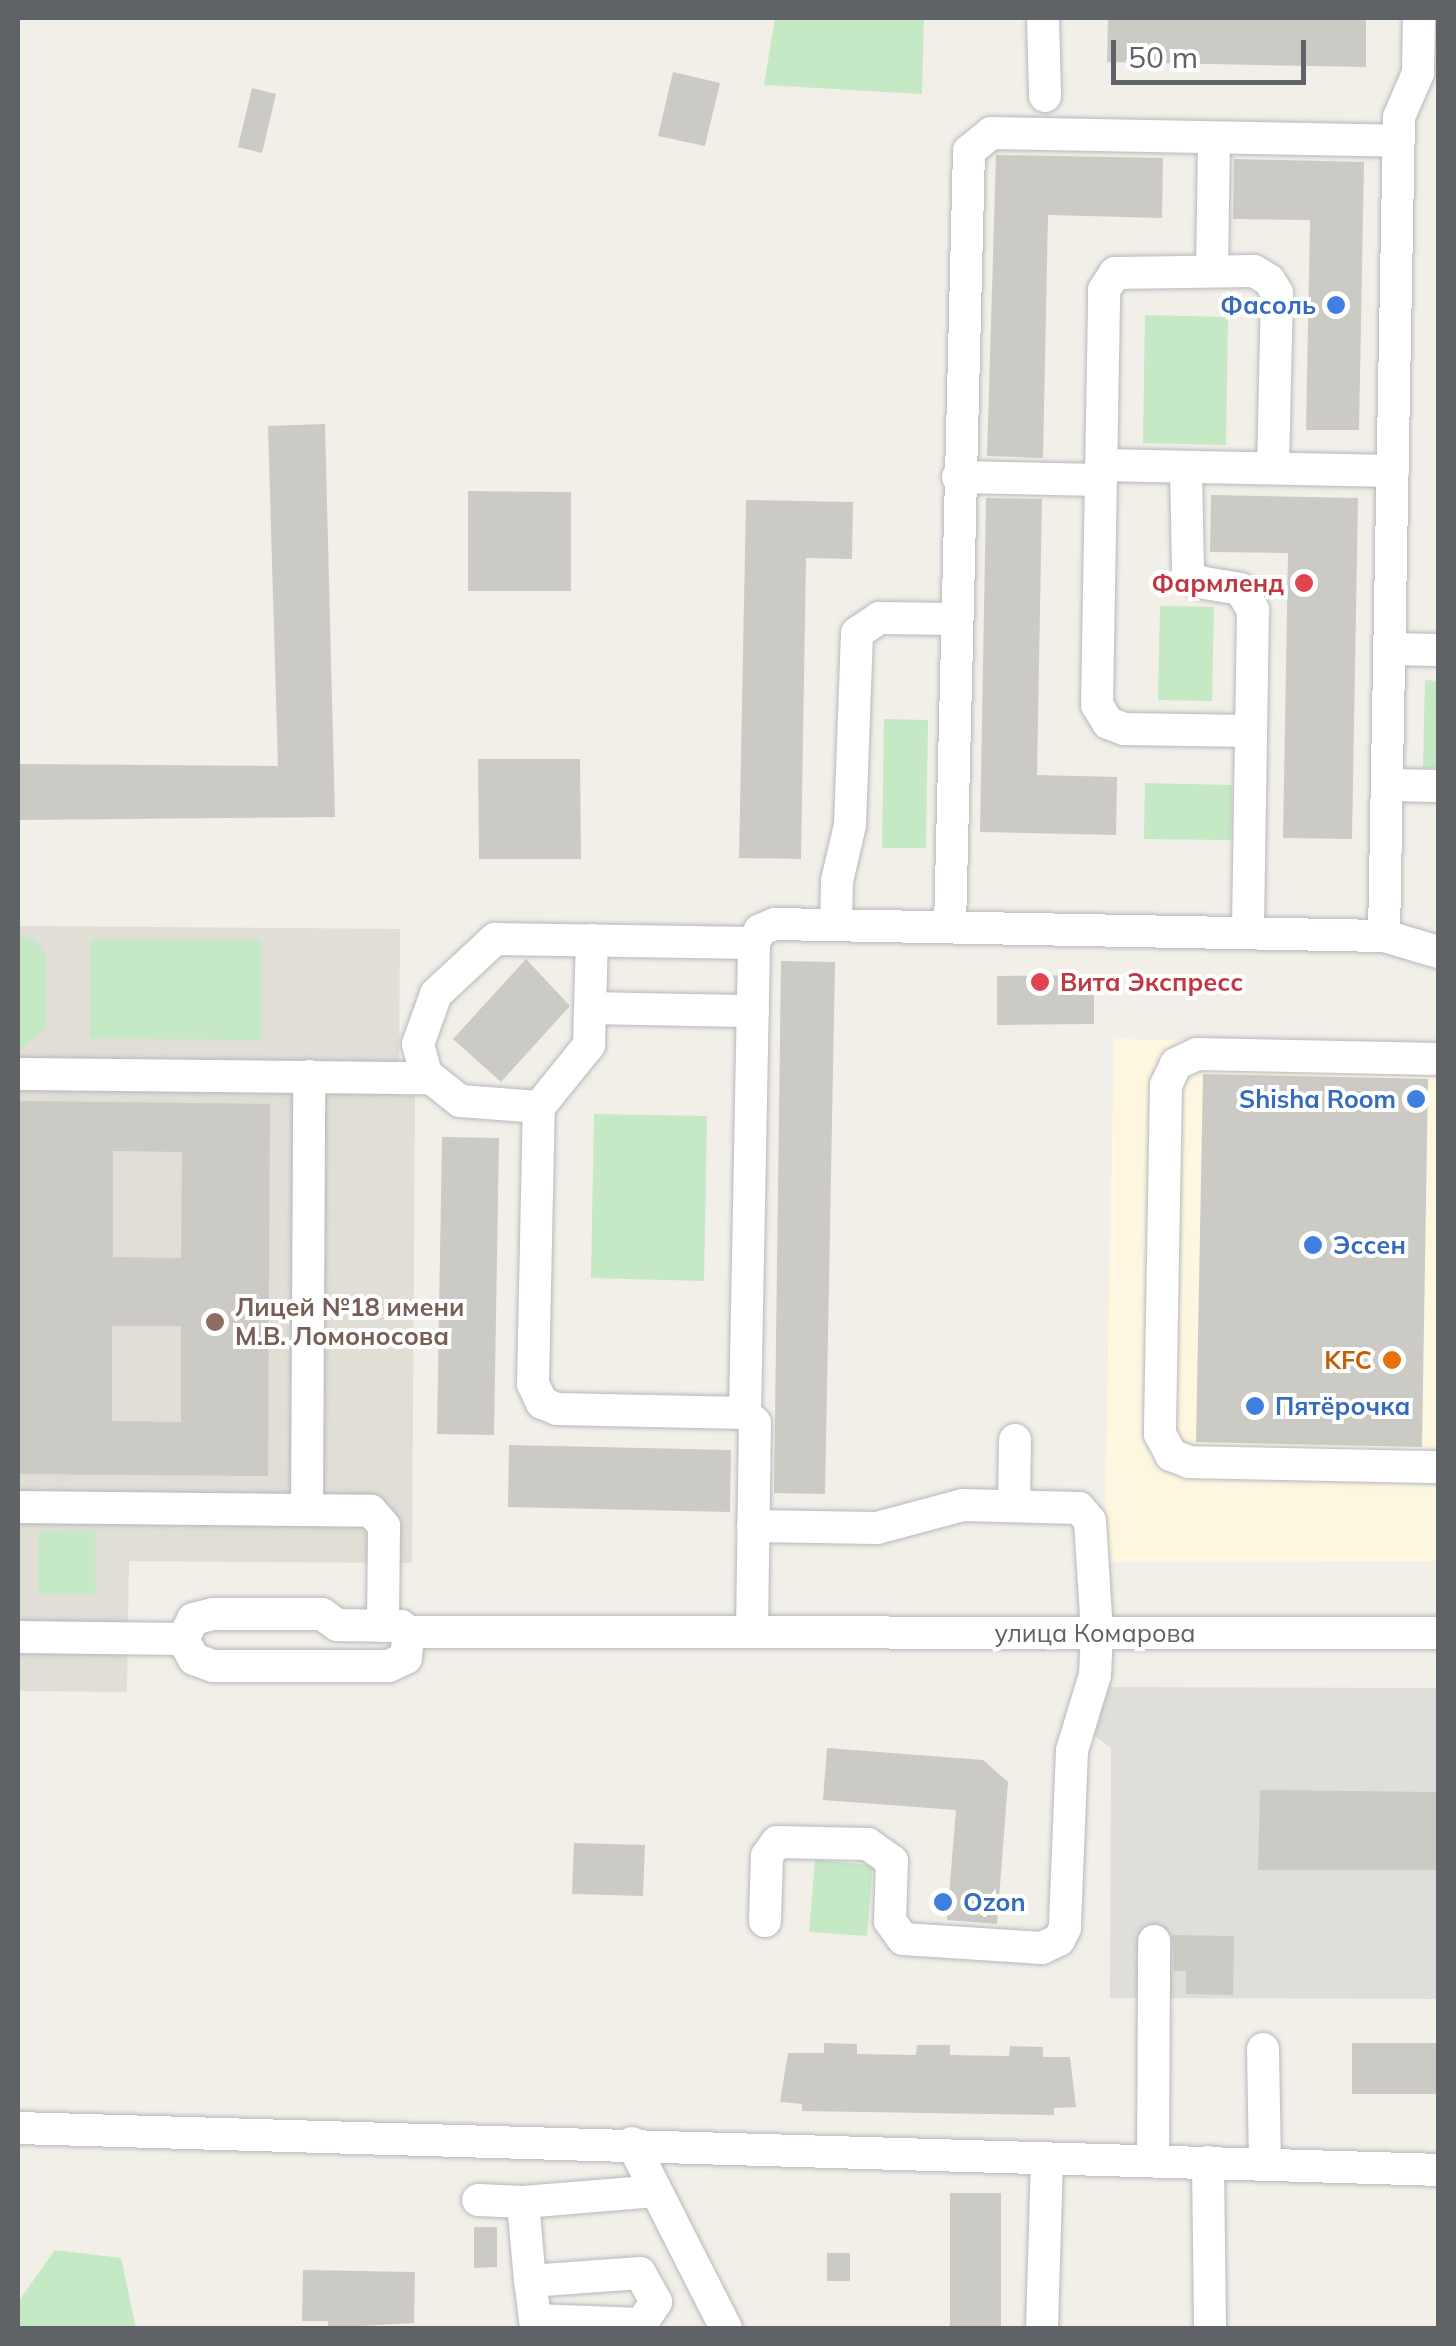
<!DOCTYPE html>
<html>
<head>
<meta charset="utf-8">
<style>
  body { margin:0 }
  #map { position:relative; width:1456px; height:2346px; overflow:hidden; background:#f1efe8; font-family:Mulish,sans-serif }
  div>[style] { position:absolute }
  .commercial>* { inset:0; background:#fef7e0 }
  .industrial>* { inset:0; background:#e0deda }
  .education>* { inset:0; background:#e1ded6 }
  .green>* { inset:0; background:#c5e8c5 }
  .building>* { inset:0; background:#cccac5 }
  .roads { filter:drop-shadow(0 0 2px #b5b8bc) drop-shadow(0 0 2px #b5b8bc) }
  .minor>* { height:32px; margin:-16px; padding:0 16px; transform-origin:16px; border-radius:16px; background:#fff }
  .dots>* { width:28px; height:28px; translate:-50% -50%; box-sizing:border-box; border:5px solid #fff; border-radius:50% }
  span { translate:-50% -50%; white-space:nowrap; text-align:center; line-height:1.15; -webkit-text-stroke:8px #fff; paint-order:stroke }
  .shop-label { font-size:25px; color:#366cbe; font-weight:700 }
  .right { translate:-100% -50%; text-align:right }
  .left { translate:0 -50%; text-align:left }
  .health-label { font-size:25px; color:#be3a42; font-weight:700 }
  .education-label { font-size:25px; color:#785e54; font-weight:700 }
  .food-label { font-size:25px; color:#c56008; font-weight:700 }
  .street-label { font-size:25px; color:#5f6368 }
  .frame { position:absolute; inset:0; border:20px solid #5f6368; pointer-events:none }
  .scale { position:absolute; left:1111px; top:40px; width:195px; height:45px; box-sizing:border-box; border:5px solid #5f6368; border-top:0; padding-left:12px; font-size:30px; line-height:35px; white-space:nowrap; color:#5f6368; -webkit-text-stroke:8px #fff; paint-order:stroke }
</style>
</head>
<body>
<div id="map">
  <div class="commercial">
    <i style="clip-path:polygon(1114px 1039px,1438px 1045px,1438px 1561px,1104px 1562px)"></i>
  </div>
  <div class="industrial">
    <i style="clip-path:polygon(1091px 1687px,1438px 1688px,1438px 1999px,1110px 1998px,1111px 1748px,1091px 1733px)"></i>
  </div>
  <div class="education">
    <i style="clip-path:polygon(18px 926px,400px 929px,399px 1095px,415px 1096px,412px 1563px,129px 1561px,127px 1692px,18px 1691px)"></i>
  </div>
  <div class="green">
    <i style="clip-path:polygon(775px 18px,924px 18px,922px 94px,764px 85px)"></i>
    <i style="clip-path:polygon(1145px 315px,1228px 317px,1226px 445px,1143px 443px)"></i>
    <i style="clip-path:polygon(1160px 606px,1214px 607px,1212px 701px,1158px 700px)"></i>
    <i style="clip-path:polygon(1425px 680px,1438px 681px,1438px 768px,1423px 768px)"></i>
    <i style="clip-path:polygon(884px 719px,928px 720px,926px 848px,882px 848px)"></i>
    <i style="clip-path:polygon(1145px 783px,1232px 785px,1231px 840px,1144px 839px)"></i>
    <i style="clip-path:polygon(18px 935px,34px 940px,46px 954px,46px 1028px,23px 1047px,18px 1047px)"></i>
    <i style="clip-path:polygon(91px 939px,261px 940px,261px 1040px,90px 1038px)"></i>
    <i style="clip-path:polygon(594px 1114px,707px 1116px,704px 1281px,591px 1278px)"></i>
    <i style="clip-path:polygon(39px 1531px,95px 1531px,95px 1594px,38px 1594px)"></i>
    <i style="clip-path:polygon(815px 1860px,873px 1865px,867px 1936px,809px 1932px)"></i>
    <i style="clip-path:polygon(55px 2250px,121px 2258px,136px 2328px,18px 2328px,18px 2302px)"></i>
  </div>
  <div class="building">
    <i style="clip-path:polygon(1108px 18px,1366px 18px,1366px 67px,1107px 62px)"></i>
    <i style="clip-path:polygon(673px 72px,720px 83px,705px 146px,658px 136px)"></i>
    <i style="clip-path:polygon(252px 88px,276px 94px,262px 153px,238px 147px)"></i>
    <i style="clip-path:polygon(996px 155px,1163px 158px,1162px 218px,1048px 215px,1043px 458px,987px 456px)"></i>
    <i style="clip-path:polygon(1234px 159px,1364px 162px,1359px 430px,1306px 430px,1310px 220px,1233px 219px)"></i>
    <i style="clip-path:polygon(325px 424px,335px 817px,18px 820px,18px 764px,278px 766px,268px 426px)"></i>
    <i style="clip-path:polygon(468px 491px,571px 492px,571px 591px,468px 591px)"></i>
    <i style="clip-path:polygon(1211px 495px,1358px 498px,1352px 839px,1283px 838px,1288px 553px,1210px 552px)"></i>
    <i style="clip-path:polygon(986px 498px,1042px 499px,1037px 775px,1117px 777px,1116px 835px,980px 832px)"></i>
    <i style="clip-path:polygon(746px 500px,853px 502px,852px 559px,806px 558px,801px 859px,739px 858px)"></i>
    <i style="clip-path:polygon(478px 759px,580px 759px,581px 859px,479px 859px)"></i>
    <i style="clip-path:polygon(526px 959px,570px 1006px,501px 1082px,453px 1039px)"></i>
    <i style="clip-path:polygon(781px 961px,835px 962px,825px 1494px,774px 1493px)"></i>
    <i style="clip-path:polygon(1094px 975px,1094px 1024px,997px 1025px,997px 976px)"></i>
    <i style="clip-path:polygon(1203px 1074px,1428px 1079px,1422px 1447px,1196px 1442px)"></i>
    <i style="clip-path:polygon(evenodd,18px 1101px,270px 1104px,268px 1476px,18px 1474px,18px 1101px,113px 1151px,182px 1152px,181px 1258px,113px 1257px,113px 1151px,18px 1101px,112px 1326px,181px 1326px,181px 1422px,112px 1421px,112px 1326px)"></i>
    <i style="clip-path:polygon(442px 1137px,499px 1138px,494px 1435px,437px 1434px)"></i>
    <i style="clip-path:polygon(509px 1445px,731px 1450px,730px 1512px,508px 1507px)"></i>
    <i style="clip-path:polygon(827px 1748px,983px 1760px,1008px 1782px,997px 1924px,947px 1920px,956px 1810px,823px 1800px)"></i>
    <i style="clip-path:polygon(1260px 1790px,1438px 1792px,1438px 1870px,1258px 1870px)"></i>
    <i style="clip-path:polygon(574px 1843px,645px 1845px,643px 1896px,572px 1894px)"></i>
    <i style="clip-path:polygon(1172px 1935px,1234px 1936px,1233px 1995px,1186px 1994px,1186px 1971px,1174px 1971px)"></i>
    <i style="clip-path:polygon(824px 2043px,857px 2044px,857px 2054px,916px 2055px,917px 2045px,950px 2045px,950px 2055px,1009px 2056px,1010px 2046px,1043px 2047px,1043px 2057px,1070px 2057px,1076px 2107px,1054px 2108px,1054px 2115px,802px 2111px,802px 2104px,780px 2102px,788px 2053px,824px 2053px)"></i>
    <i style="clip-path:polygon(1352px 2043px,1438px 2043px,1438px 2094px,1352px 2094px)"></i>
    <i style="clip-path:polygon(950px 2193px,1001px 2193px,1001px 2328px,950px 2328px)"></i>
    <i style="clip-path:polygon(474px 2227px,497px 2227px,497px 2267px,474px 2268px)"></i>
    <i style="clip-path:polygon(827px 2253px,850px 2253px,850px 2281px,827px 2281px)"></i>
    <i style="clip-path:polygon(303px 2270px,415px 2272px,414px 2323px,328px 2328px,328px 2321px,302px 2321px)"></i>
  </div>
  <div class="roads">
    <div class="minor">
      <i style="left:1043px;top:18px;width:78px;rotate:88.5deg"></i>
      <i style="left:1212px;top:270px;width:132px;rotate:-89.1deg"></i>
      <i style="left:1101px;top:465px;width:292px;rotate:1.2deg"></i>
      <i style="left:1186px;top:467px;width:107px;rotate:88.9deg"></i>
      <i style="left:1188px;top:574px;width:14px;rotate:36deg"></i>
      <i style="left:1199px;top:582px;width:42px;rotate:9.7deg"></i>
      <i style="left:1240px;top:589px;width:25px;rotate:58deg"></i>
      <i style="left:1253px;top:610px;width:323px;rotate:90.9deg"></i>
      <i style="left:958px;top:477px;width:143px;rotate:1.2deg"></i>
      <i style="left:1389px;top:649px;width:49px;rotate:1.2deg"></i>
      <i style="left:1251px;top:731px;width:127px;rotate:-179.1deg"></i>
      <i style="left:1124px;top:729px;width:17px;rotate:-159deg"></i>
      <i style="left:1108px;top:723px;width:21px;rotate:-121deg"></i>
      <i style="left:1097px;top:705px;width:415px;rotate:-89deg"></i>
      <i style="left:1104px;top:290px;width:20px;rotate:-57deg"></i>
      <i style="left:1115px;top:273px;width:139px;rotate:-0.8deg"></i>
      <i style="left:1254px;top:271px;width:17px;rotate:31deg"></i>
      <i style="left:1269px;top:280px;width:15px;rotate:58deg"></i>
      <i style="left:1277px;top:293px;width:175px;rotate:91.3deg"></i>
      <i style="left:1387px;top:785px;width:51px;rotate:1.1deg"></i>
      <i style="left:836px;top:925px;width:44px;rotate:-88.7deg"></i>
      <i style="left:837px;top:881px;width:57px;rotate:-76.9deg"></i>
      <i style="left:850px;top:825px;width:192px;rotate:-87.9deg"></i>
      <i style="left:857px;top:633px;width:27px;rotate:-34deg"></i>
      <i style="left:879px;top:618px;width:76px;rotate:0.8deg"></i>
      <i style="left:950px;top:927px;width:776px;rotate:-88.6deg"></i>
      <i style="left:969px;top:151px;width:28px;rotate:-39deg"></i>
      <i style="left:991px;top:133px;width:407px;rotate:1.1deg"></i>
      <i style="left:1384px;top:936px;width:819px;rotate:-88.95deg"></i>
      <i style="left:1399px;top:117px;width:48px;rotate:-66.6deg"></i>
      <i style="left:1418px;top:73px;width:55px;rotate:-89deg"></i>
      <i style="left:591px;top:1008px;width:162px;rotate:1.1deg"></i>
      <i style="left:1438px;top:1059px;width:241px;rotate:-178.8deg"></i>
      <i style="left:1197px;top:1054px;width:23px;rotate:155deg"></i>
      <i style="left:1176px;top:1064px;width:23px;rotate:115deg"></i>
      <i style="left:1166px;top:1085px;width:349px;rotate:91deg"></i>
      <i style="left:1160px;top:1434px;width:24px;rotate:62deg"></i>
      <i style="left:1171px;top:1455px;width:19px;rotate:21deg"></i>
      <i style="left:1189px;top:1462px;width:249px;rotate:1.2deg"></i>
      <i style="left:18px;top:1074px;width:411px;rotate:0.6deg"></i>
      <i style="left:539px;top:1107px;width:80px;rotate:-51.1deg"></i>
      <i style="left:589px;top:1045px;width:105px;rotate:-88.4deg"></i>
      <i style="left:745px;top:1413px;width:188px;rotate:-178.8deg"></i>
      <i style="left:557px;top:1409px;width:16px;rotate:-158deg"></i>
      <i style="left:542px;top:1403px;width:21px;rotate:-115deg"></i>
      <i style="left:533px;top:1384px;width:277px;rotate:-88.8deg"></i>
      <i style="left:539px;top:1107px;width:79px;rotate:-175.7deg"></i>
      <i style="left:460px;top:1101px;width:43px;rotate:-141.5deg"></i>
      <i style="left:426px;top:1074px;width:31px;rotate:-105deg"></i>
      <i style="left:418px;top:1044px;width:53px;rotate:-70.2deg"></i>
      <i style="left:436px;top:994px;width:81px;rotate:-43deg"></i>
      <i style="left:495px;top:939px;width:259px;rotate:0.9deg"></i>
      <i style="left:1014px;top:1505px;width:65px;rotate:-89.1deg"></i>
      <i style="left:18px;top:1507px;width:353px;rotate:0.6deg"></i>
      <i style="left:371px;top:1511px;width:20px;rotate:49deg"></i>
      <i style="left:384px;top:1526px;width:100px;rotate:90.6deg"></i>
      <i style="left:307px;top:1509px;width:433px;rotate:-89.7deg"></i>
      <i style="left:753px;top:1526px;width:124px;rotate:0.9deg"></i>
      <i style="left:877px;top:1528px;width:89px;rotate:-15deg"></i>
      <i style="left:963px;top:1505px;width:116px;rotate:1.5deg"></i>
      <i style="left:1079px;top:1508px;width:17px;rotate:50deg"></i>
      <i style="left:1090px;top:1521px;width:112px;rotate:86.4deg"></i>
      <i style="left:1097px;top:1633px;width:42px;rotate:92.7deg"></i>
      <i style="left:1095px;top:1675px;width:78px;rotate:107deg"></i>
      <i style="left:1072px;top:1750px;width:178px;rotate:92.3deg"></i>
      <i style="left:1065px;top:1928px;width:13px;rotate:117deg"></i>
      <i style="left:1059px;top:1940px;width:19px;rotate:155deg"></i>
      <i style="left:1042px;top:1948px;width:139px;rotate:-176.3deg"></i>
      <i style="left:903px;top:1939px;width:22px;rotate:-126deg"></i>
      <i style="left:890px;top:1921px;width:60px;rotate:-88.1deg"></i>
      <i style="left:892px;top:1861px;width:29px;rotate:-145deg"></i>
      <i style="left:868px;top:1844px;width:91px;rotate:-178.7deg"></i>
      <i style="left:777px;top:1842px;width:17px;rotate:126deg"></i>
      <i style="left:767px;top:1856px;width:65px;rotate:91.8deg"></i>
      <i style="left:409px;top:1632px;width:26px;rotate:97deg"></i>
      <i style="left:406px;top:1658px;width:19px;rotate:155deg"></i>
      <i style="left:389px;top:1666px;width:176px;rotate:180deg"></i>
      <i style="left:213px;top:1666px;width:20px;rotate:-160deg"></i>
      <i style="left:194px;top:1659px;width:23px;rotate:-119deg"></i>
      <i style="left:183px;top:1639px;width:22px;rotate:-63deg"></i>
      <i style="left:193px;top:1619px;width:21px;rotate:-14deg"></i>
      <i style="left:213px;top:1614px;width:109px"></i>
      <i style="left:322px;top:1614px;width:19px;rotate:36deg"></i>
      <i style="left:337px;top:1625px;width:64px;rotate:0.9deg"></i>
      <i style="left:401px;top:1626px;width:10px;rotate:37deg"></i>
      <i style="left:409px;top:1632px;width:1029px;rotate:0.06deg"></i>
      <i style="left:752px;top:1632px;width:209px;rotate:-89.2deg"></i>
      <i style="left:755px;top:1423px;width:14px;rotate:-135deg"></i>
      <i style="left:745px;top:1413px;width:470px;rotate:-88.9deg"></i>
      <i style="left:754px;top:943px;width:14px;rotate:-65deg"></i>
      <i style="left:760px;top:930px;width:16px;rotate:-22deg"></i>
      <i style="left:775px;top:924px;width:609px;rotate:1.13deg"></i>
      <i style="left:1384px;top:936px;width:56px;rotate:16.5deg"></i>
      <i style="left:18px;top:1637px;width:165px;rotate:0.7deg"></i>
      <i style="left:1263px;top:2049px;width:114px;rotate:89deg"></i>
      <i style="left:18px;top:2128px;width:1421px;rotate:1.69deg"></i>
      <i style="left:632px;top:2143px;width:208px;rotate:63.1deg"></i>
      <i style="left:1153px;top:2161px;width:220px;rotate:-89.7deg"></i>
      <i style="left:1208px;top:2162px;width:166px;rotate:89.3deg"></i>
      <i style="left:478px;top:2200px;width:45px;rotate:2.5deg"></i>
      <i style="left:530px;top:2281px;width:110px;rotate:-4.2deg"></i>
      <i style="left:640px;top:2273px;width:33px;rotate:61deg"></i>
      <i style="left:656px;top:2302px;width:27px;rotate:124deg"></i>
      <i style="left:641px;top:2324px;width:106px;rotate:-177.8deg"></i>
      <i style="left:535px;top:2320px;width:39px;rotate:-97deg"></i>
      <i style="left:530px;top:2281px;width:79px;rotate:-95.1deg"></i>
      <i style="left:523px;top:2202px;width:133px;rotate:-4.7deg"></i>
      <i style="left:1042px;top:2328px;width:169px;rotate:-88.3deg"></i>
    </div>
  </div>
  <div class="dots">
    <i style="left:1336px;top:305px;background:#3f7fe0"></i>
    <i style="left:1304px;top:583px;background:#e0444e"></i>
    <i style="left:1040px;top:982px;background:#e0444e"></i>
    <i style="left:1416px;top:1099px;background:#3f7fe0"></i>
    <i style="left:1313px;top:1245px;background:#3f7fe0"></i>
    <i style="left:215px;top:1322px;background:#8d6e63"></i>
    <i style="left:1392px;top:1360px;background:#e8710a"></i>
    <i style="left:1255px;top:1406px;background:#3f7fe0"></i>
    <i style="left:943px;top:1902px;background:#3f7fe0"></i>
  </div>
  <div class="shop-label">
    <span class="right" style="left:1316px;top:305px">Фасоль</span>
    <span class="right" style="left:1396px;top:1099px">Shisha Room</span>
    <span class="left" style="left:1333px;top:1245px">Эссен</span>
    <span class="left" style="left:1275px;top:1406px">Пятёрочка</span>
    <span class="left" style="left:963px;top:1902px">Ozon</span>
  </div>
  <div class="health-label">
    <span class="right" style="left:1284px;top:583px">Фармленд</span>
    <span class="left" style="left:1060px;top:982px">Вита Экспресс</span>
  </div>
  <div class="education-label">
    <span class="left" style="left:235px;top:1322px">Лицей №18 имени<br>М.В. Ломоносова</span>
  </div>
  <div class="food-label">
    <span class="right" style="left:1372px;top:1360px">KFC</span>
  </div>
  <div class="street-label">
    <span style="left:1095px;top:1633px">улица Комарова</span>
  </div>
  <div class="frame"></div>
  <div class="scale">50 m</div>
</div>
</body>
</html>
